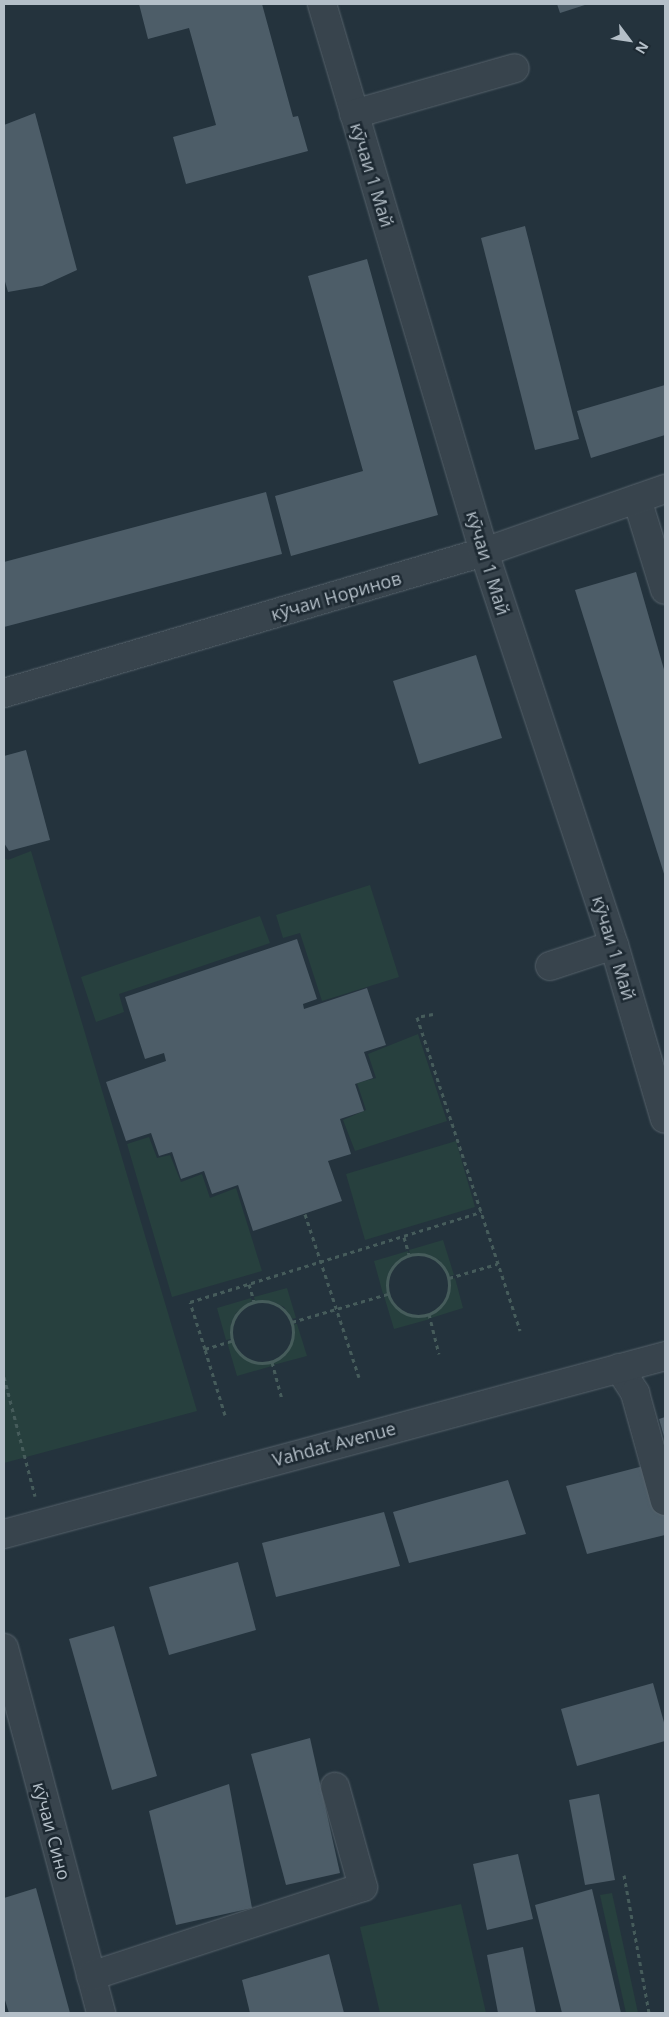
<!DOCTYPE html>
<html>
<head>
<meta charset="utf-8">
<style>
  body { margin:0 }
  #map { position:relative; width:669px; height:2017px; overflow:hidden; background:#24333d; font-family:"Open Sans",sans-serif }
  div>[style] { position:absolute }
  .green>* { inset:0; background:#27403e }
  .building>* { inset:0; background:#4d5d68 }
  .path>* { height:3px; margin-top:-1.5px; transform-origin:0; background:repeating-linear-gradient(90deg,#465c5b 0 4px,transparent 0 8px) }
  .path>.ring { margin:-1.5px; padding:0; box-sizing:content-box; background:none; border:3px solid #465c5b; border-radius:50% }
  .roads { filter:drop-shadow(0 0 1px #56626b) drop-shadow(0 0 1px #56626b) }
  .minor>* { height:28px; margin:-14px; padding:0 14px; transform-origin:14px; border-radius:14px; background:#38444d }
  span { translate:-50% -50%; white-space:nowrap; text-align:center; line-height:1.15; -webkit-text-stroke:5px #1d2932; paint-order:stroke }
  .street-label { font-size:18px; color:#b4bfc8 }
  .frame { position:absolute; inset:0; border:5px solid #b4bfc8; pointer-events:none }
  .north { position:absolute; left:604px; top:15px; width:50px; height:50px; -webkit-text-stroke:4px #1d2932; paint-order:stroke; rotate:121deg; font-size:14px; font-weight:700; line-height:20px; text-align:center; color:#b4bfc8 }
  .north::after { content:''; display:block; margin:auto; width:18px; height:22px; background:#b4bfc8; clip-path:polygon(50% 0,100% 100%,50% 72%,0 100%) }
</style>
</head>
<body>
<div id="map">
  <div class="green">
    <i style="clip-path:polygon(31px 851px,197px 1411px,4px 1463px,4px 858px,8px 860px)"></i>
    <i style="clip-path:polygon(370px 885px,399px 977px,322px 1001px,300px 933px,283px 938px,276px 915px)"></i>
    <i style="clip-path:polygon(260px 916px,270px 943px,119px 994px,124px 1012px,96px 1022px,81px 977px)"></i>
    <i style="clip-path:polygon(418px 1034px,447px 1121px,355px 1151px,343px 1120px,366px 1110px,357px 1083px,376px 1078px,368px 1054px)"></i>
    <i style="clip-path:polygon(149px 1137px,157px 1158px,170px 1155px,181px 1182px,202px 1174px,210px 1198px,236px 1188px,262px 1271px,172px 1297px,127px 1144px)"></i>
    <i style="clip-path:polygon(456px 1141px,475px 1207px,365px 1240px,346px 1174px)"></i>
    <i style="clip-path:polygon(443px 1240px,454px 1275px,449px 1276px,439px 1260px,430px 1255px,410px 1254px,409px 1250px)"></i>
    <i style="clip-path:polygon(408px 1251px,409px 1254px,392px 1266px,387px 1276px,387px 1293px,383px 1294px,374px 1261px)"></i>
    <i style="clip-path:polygon(455px 1278px,463px 1308px,431px 1318px,430px 1315px,447px 1299px,450px 1279px)"></i>
    <i style="clip-path:polygon(287px 1288px,296px 1318px,292px 1319px,284px 1307px,274px 1302px,255px 1301px,254px 1297px)"></i>
    <i style="clip-path:polygon(388px 1295px,402px 1313px,412px 1317px,429px 1315px,430px 1319px,394px 1329px,384px 1296px)"></i>
    <i style="clip-path:polygon(251px 1298px,252px 1301px,236px 1313px,231px 1323px,231px 1339px,226px 1340px,217px 1308px)"></i>
    <i style="clip-path:polygon(294px 1324px,297px 1324px,307px 1356px,273px 1365px,272px 1362px,285px 1355px,291px 1346px)"></i>
    <i style="clip-path:polygon(227px 1342px,232px 1342px,246px 1360px,256px 1364px,271px 1363px,272px 1366px,237px 1376px)"></i>
    <i style="clip-path:polygon(612px 1893px,638px 2013px,626px 2013px,600px 1895px)"></i>
    <i style="clip-path:polygon(461px 1904px,486px 2013px,380px 2013px,360px 1927px)"></i>
  </div>
  <div class="building">
    <i style="clip-path:polygon(139px 4px,262px 4px,293px 117px,298px 116px,308px 151px,186px 184px,173px 137px,216px 125px,189px 28px,148px 39px)"></i>
    <i style="clip-path:polygon(557px 4px,588px 4px,560px 13px)"></i>
    <i style="clip-path:polygon(35px 113px,77px 270px,42px 286px,8px 292px,4px 278px,4px 125px)"></i>
    <i style="clip-path:polygon(525px 226px,579px 439px,535px 450px,481px 238px)"></i>
    <i style="clip-path:polygon(367px 259px,438px 515px,291px 556px,275px 496px,363px 471px,308px 276px)"></i>
    <i style="clip-path:polygon(665px 385px,665px 435px,591px 458px,577px 411px)"></i>
    <i style="clip-path:polygon(266px 492px,282px 554px,4px 627px,4px 562px)"></i>
    <i style="clip-path:polygon(636px 572px,665px 673px,665px 877px,575px 590px)"></i>
    <i style="clip-path:polygon(476px 655px,502px 738px,419px 764px,393px 681px)"></i>
    <i style="clip-path:polygon(26px 750px,50px 840px,9px 851px,4px 843px,4px 756px)"></i>
    <i style="clip-path:polygon(297px 939px,317px 999px,303px 1004px,304px 1009px,367px 988px,386px 1045px,364px 1052px,373px 1078px,355px 1084px,364px 1111px,340px 1119px,351px 1154px,328px 1161px,342px 1201px,253px 1231px,238px 1185px,212px 1194px,204px 1171px,181px 1179px,172px 1152px,159px 1156px,151px 1133px,126px 1141px,106px 1082px,166px 1061px,164px 1053px,145px 1059px,125px 997px)"></i>
    <i style="clip-path:polygon(665px 1417px,665px 1440px,659px 1419px)"></i>
    <i style="clip-path:polygon(651px 1464px,665px 1517px,665px 1535px,587px 1554px,566px 1486px)"></i>
    <i style="clip-path:polygon(508px 1480px,526px 1534px,409px 1563px,393px 1512px)"></i>
    <i style="clip-path:polygon(384px 1512px,400px 1566px,276px 1597px,262px 1543px)"></i>
    <i style="clip-path:polygon(238px 1562px,256px 1630px,169px 1655px,149px 1587px)"></i>
    <i style="clip-path:polygon(114px 1626px,157px 1776px,112px 1790px,69px 1639px)"></i>
    <i style="clip-path:polygon(653px 1683px,665px 1726px,665px 1741px,577px 1766px,561px 1709px)"></i>
    <i style="clip-path:polygon(310px 1738px,340px 1873px,286px 1885px,251px 1754px)"></i>
    <i style="clip-path:polygon(229px 1784px,252px 1908px,176px 1925px,149px 1811px)"></i>
    <i style="clip-path:polygon(599px 1794px,615px 1880px,585px 1885px,569px 1800px)"></i>
    <i style="clip-path:polygon(518px 1854px,533px 1919px,487px 1930px,473px 1864px)"></i>
    <i style="clip-path:polygon(36px 1888px,70px 2013px,9px 2013px,4px 1997px,4px 1898px)"></i>
    <i style="clip-path:polygon(592px 1889px,621px 2013px,562px 2013px,535px 1905px)"></i>
    <i style="clip-path:polygon(523px 1947px,536px 2013px,498px 2013px,487px 1955px)"></i>
    <i style="clip-path:polygon(329px 1954px,344px 2013px,250px 2013px,242px 1980px)"></i>
  </div>
  <div class="path">
    <i style="left:433px;top:1014px;width:16px;rotate:169deg"></i>
    <i style="left:417px;top:1017px;width:330px;rotate:71.8deg"></i>
    <i style="left:305px;top:1214px;width:172px;rotate:71.7deg"></i>
    <i style="left:404px;top:1237px;width:19px;rotate:74deg"></i>
    <i class="ring" style="left:387px;top:1254px;width:59px;height:59px"></i>
    <i style="left:449px;top:1278px;width:50px;rotate:-16.3deg"></i>
    <i style="left:249px;top:1284px;width:19px;rotate:74deg"></i>
    <i class="ring" style="left:231px;top:1301px;width:59px;height:59px"></i>
    <i style="left:429px;top:1314px;width:41px;rotate:76deg"></i>
    <i style="left:292px;top:1322px;width:100px;rotate:-16.3deg"></i>
    <i style="left:205px;top:1349px;width:49px;rotate:-107.7deg"></i>
    <i style="left:190px;top:1302px;width:305px;rotate:-17.2deg"></i>
    <i style="left:272px;top:1362px;width:38px;rotate:75deg"></i>
    <i style="left:4px;top:1377px;width:123px;rotate:75.4deg"></i>
    <i style="left:225px;top:1415px;width:69px;rotate:-106.9deg"></i>
    <i style="left:205px;top:1349px;width:28px;rotate:-17deg"></i>
    <i style="left:624px;top:1875px;width:140px;rotate:79.7deg"></i>
  </div>
  <div class="roads">
    <div class="minor">
      <i style="left:322px;top:4px;width:571px;rotate:73.53deg"></i>
      <i style="left:484px;top:552px;width:414px;rotate:71.7deg"></i>
      <i style="left:614px;top:945px;width:181px;rotate:73.7deg"></i>
      <i style="left:354px;top:114px;width:167px;rotate:-15.9deg"></i>
      <i style="left:637px;top:499px;width:95px;rotate:72.9deg"></i>
      <i style="left:4px;top:693px;width:500px;rotate:-16.37deg"></i>
      <i style="left:484px;top:552px;width:192px;rotate:-19.2deg"></i>
      <i style="left:550px;top:966px;width:67px;rotate:-18.2deg"></i>
      <i style="left:619px;top:1368px;width:30px;rotate:57deg"></i>
      <i style="left:635px;top:1393px;width:112px;rotate:74.5deg"></i>
      <i style="left:4px;top:1534px;width:685px;rotate:-15.07deg"></i>
      <i style="left:4px;top:1648px;width:378px;rotate:75.1deg"></i>
      <i style="left:91px;top:1976px;width:286px;rotate:-18.1deg"></i>
      <i style="left:363px;top:1887px;width:104px;rotate:-105.6deg"></i>
    </div>
  </div>
  <div class="street-label">
    <span style="left:372px;top:175px;rotate:73deg">кӯчаи 1 Май</span>
    <span style="left:488px;top:563px;rotate:73deg">кӯчаи 1 Май</span>
    <span style="left:336px;top:596px;rotate:-16deg">кӯчаи Норинов</span>
    <span style="left:614px;top:948px;rotate:73deg">кӯчаи 1 Май</span>
    <span style="left:334px;top:1444px;rotate:-15deg">Vahdat Avenue</span>
    <span style="left:52px;top:1831px;rotate:75deg">кӯчаи Сино</span>
  </div>
  <div class="frame"></div>
  <div class="north">N</div>
</div>
</body>
</html>
